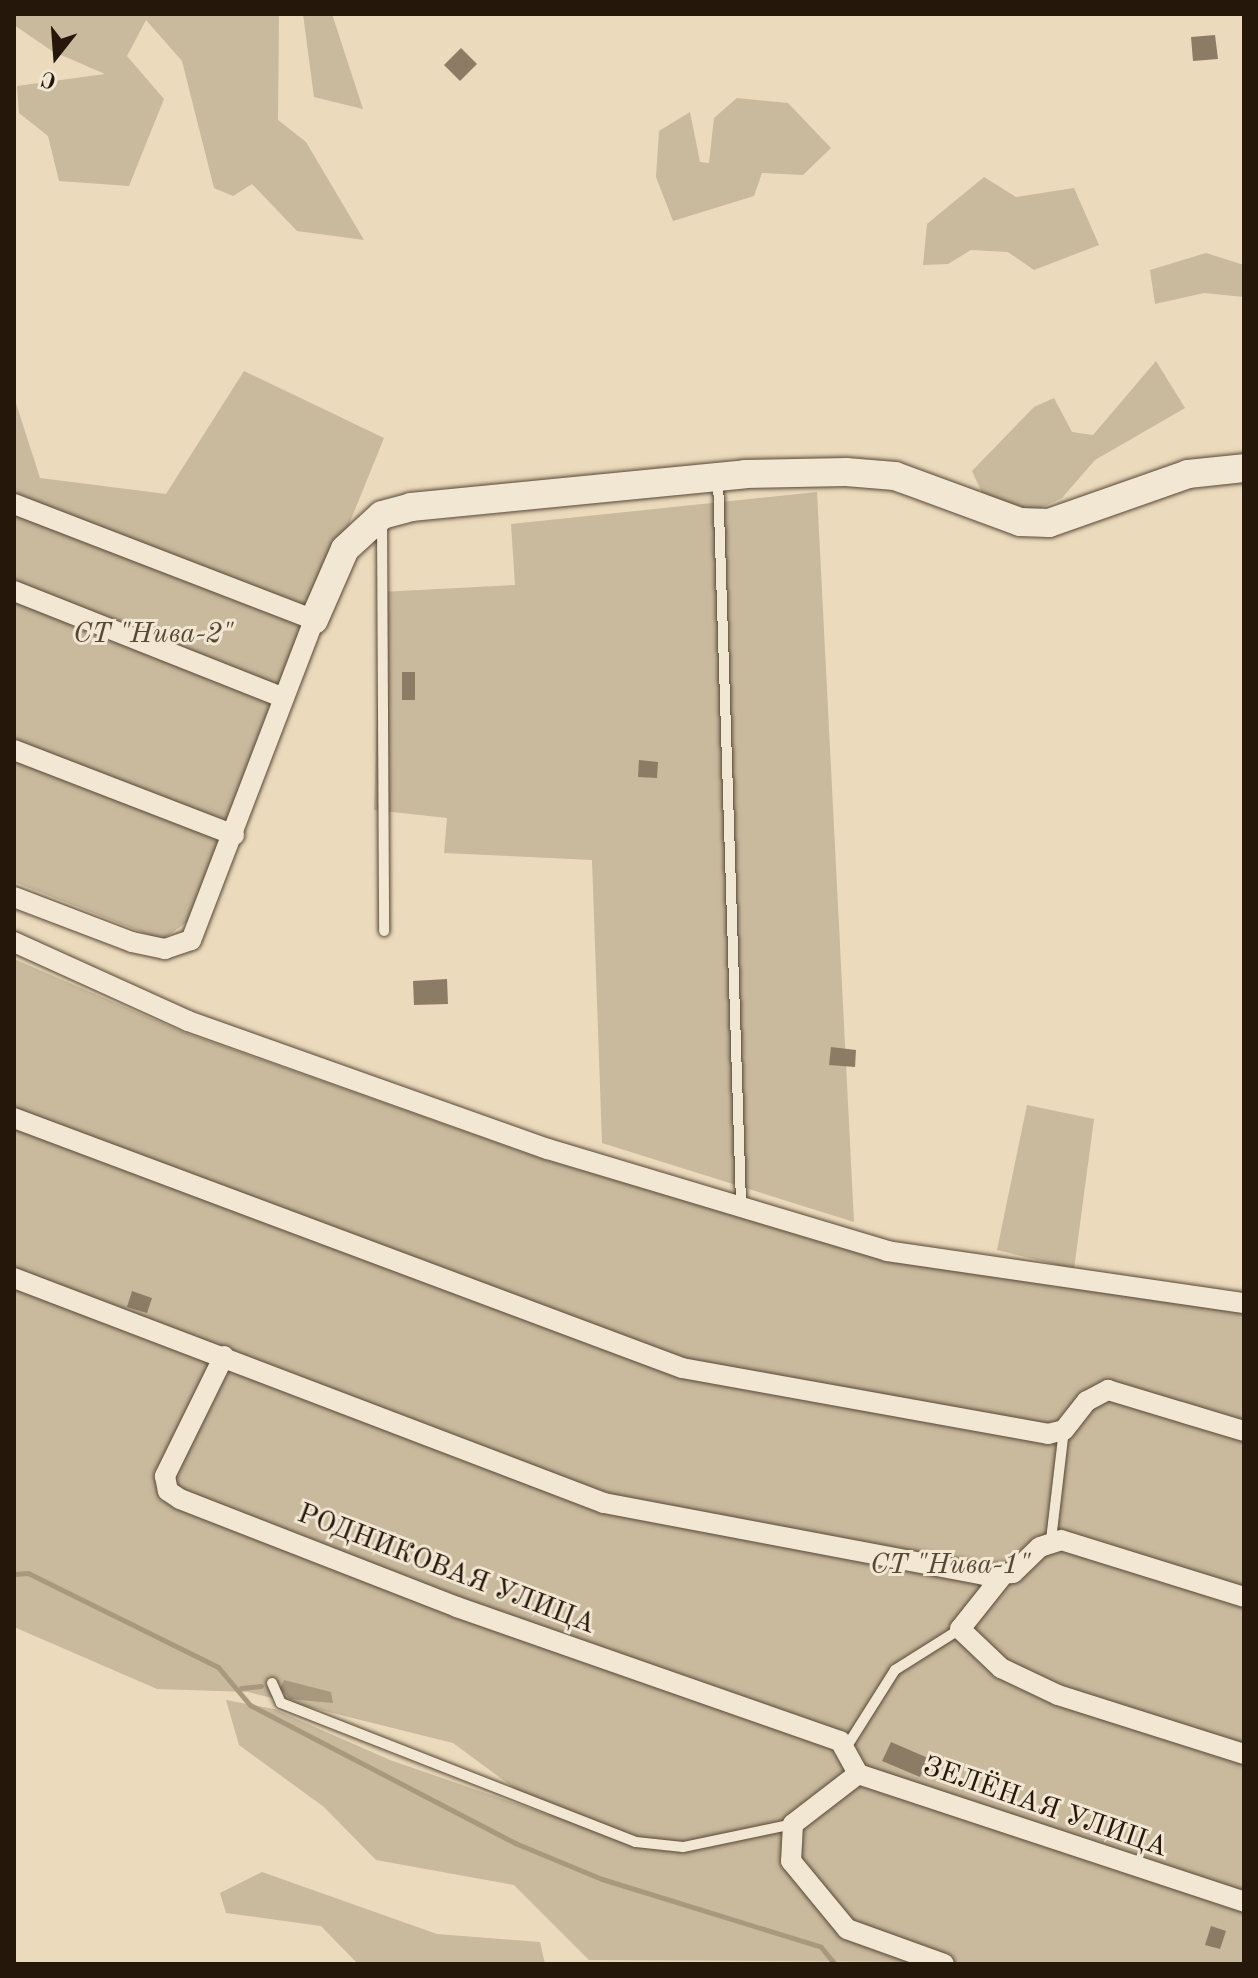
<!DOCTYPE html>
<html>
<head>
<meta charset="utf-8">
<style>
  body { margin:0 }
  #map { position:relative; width:1258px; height:1978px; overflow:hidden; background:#ebdabb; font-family:"Old Standard TT",serif }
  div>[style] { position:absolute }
  .green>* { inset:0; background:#c9b99d }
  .water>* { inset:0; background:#a8987e }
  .stream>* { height:5px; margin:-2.5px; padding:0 2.5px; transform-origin:2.5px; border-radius:2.5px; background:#a8987e }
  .building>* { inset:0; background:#8c7c66 }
  .roads { filter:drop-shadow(0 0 2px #564836) drop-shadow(0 0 2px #564836) }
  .lane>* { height:10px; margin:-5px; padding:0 5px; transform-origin:5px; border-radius:5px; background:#f2e7d3 }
  .street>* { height:20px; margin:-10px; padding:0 10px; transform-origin:10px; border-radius:10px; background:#f2e7d3 }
  .secondary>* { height:28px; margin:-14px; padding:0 14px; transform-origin:14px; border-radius:14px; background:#f2e7d3 }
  span { translate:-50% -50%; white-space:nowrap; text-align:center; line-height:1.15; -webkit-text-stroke:6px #f2e7d3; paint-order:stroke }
  .park-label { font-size:28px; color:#564835; font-style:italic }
  .street-label { font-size:28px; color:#251709 }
  .frame { position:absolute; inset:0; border:16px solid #251709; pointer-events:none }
  .north { position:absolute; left:16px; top:16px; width:80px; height:80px; -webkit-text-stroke:6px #f2e7d3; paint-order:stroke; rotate:197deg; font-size:22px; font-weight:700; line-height:32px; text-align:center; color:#251709 }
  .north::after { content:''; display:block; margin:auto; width:28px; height:36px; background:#251709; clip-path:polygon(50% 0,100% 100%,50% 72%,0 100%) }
</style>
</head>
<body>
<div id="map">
  <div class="green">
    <i style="clip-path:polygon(14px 14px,279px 14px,278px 120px,306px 142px,364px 240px,297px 231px,252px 184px,233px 196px,214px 188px,182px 61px,146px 20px,127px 56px,164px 99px,129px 186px,59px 181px,48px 136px,19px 113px,17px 86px,105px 74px,52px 51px,14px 25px)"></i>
    <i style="clip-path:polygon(303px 14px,332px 14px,363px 109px,314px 97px)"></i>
    <i style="clip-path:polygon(737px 98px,788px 103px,831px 148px,803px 175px,762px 173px,754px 196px,673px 221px,656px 177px,659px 131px,690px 112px,700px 162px,709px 163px,714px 118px)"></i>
    <i style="clip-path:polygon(984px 177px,1016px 197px,1074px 188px,1099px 245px,1034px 270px,1008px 252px,971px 250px,948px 264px,923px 265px,927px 224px)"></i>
    <i style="clip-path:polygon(1206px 253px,1244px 265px,1244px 297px,1204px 293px,1155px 304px,1150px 270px)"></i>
    <i style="clip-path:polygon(1156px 361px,1185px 408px,1095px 460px,1062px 498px,1028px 514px,982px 493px,972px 471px,1034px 407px,1054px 398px,1072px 432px,1093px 435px)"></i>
    <i style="clip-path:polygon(244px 371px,384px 438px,188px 921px,162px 940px,14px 882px,14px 397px,40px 478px,166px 494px)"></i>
    <i style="clip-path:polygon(817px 492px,854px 1222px,602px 1143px,592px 860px,444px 853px,447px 818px,374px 810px,381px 592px,515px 585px,511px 524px)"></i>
    <i style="clip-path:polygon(14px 959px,183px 1032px,543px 1159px,886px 1259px,1244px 1309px,1244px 1964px,589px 1960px,514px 1885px,376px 1860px,324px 1807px,239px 1745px,226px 1700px,274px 1709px,390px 1760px,552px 1816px,453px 1743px,248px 1692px,157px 1689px,14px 1627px)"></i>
    <i style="clip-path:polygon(1027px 1105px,1094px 1119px,1074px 1269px,997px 1250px)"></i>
    <i style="clip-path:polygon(262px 1872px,437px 1934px,540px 1942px,545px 1964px,358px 1964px,321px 1926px,226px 1913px,220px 1893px)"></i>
  </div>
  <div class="water">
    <i style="clip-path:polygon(284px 1680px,331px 1692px,333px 1703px,290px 1699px,280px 1689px)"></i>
  </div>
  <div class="stream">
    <i style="left:14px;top:1574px;width:14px;rotate:-4deg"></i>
    <i style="left:28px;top:1573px;width:212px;rotate:26.3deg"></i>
    <i style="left:218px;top:1667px;width:50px;rotate:49.9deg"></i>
    <i style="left:250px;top:1705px;width:299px;rotate:27.5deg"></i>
    <i style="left:515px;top:1843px;width:94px;rotate:22.5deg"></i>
    <i style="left:602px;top:1879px;width:229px;rotate:17.2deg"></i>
    <i style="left:821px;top:1947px;width:22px;rotate:51deg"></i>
    <i style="left:241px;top:1688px;width:20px;rotate:-6deg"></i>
  </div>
  <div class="building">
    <i style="clip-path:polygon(1215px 35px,1218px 59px,1193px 61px,1191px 37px)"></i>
    <i style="clip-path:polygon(461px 48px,477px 64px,460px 81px,444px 65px)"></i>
    <i style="clip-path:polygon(402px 672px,415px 672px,415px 700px,402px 700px)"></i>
    <i style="clip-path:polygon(639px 760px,658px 762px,657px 778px,638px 777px)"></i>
    <i style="clip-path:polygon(447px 979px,448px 1004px,414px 1005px,413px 981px)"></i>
    <i style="clip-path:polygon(831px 1047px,856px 1050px,855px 1067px,829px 1065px)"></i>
    <i style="clip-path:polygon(132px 1291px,152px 1298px,147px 1313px,127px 1307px)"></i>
    <i style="clip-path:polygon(891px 1742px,928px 1758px,920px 1777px,882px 1761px)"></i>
    <i style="clip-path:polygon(1211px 1926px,1226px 1931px,1220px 1949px,1205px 1945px)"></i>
  </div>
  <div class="roads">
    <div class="lane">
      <i style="left:718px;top:479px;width:723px;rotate:88.18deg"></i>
      <i style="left:382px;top:521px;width:410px;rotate:89.7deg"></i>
      <i style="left:1051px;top:1540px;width:111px;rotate:-83.3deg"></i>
      <i style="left:272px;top:1683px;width:22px;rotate:66deg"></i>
      <i style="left:281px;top:1703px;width:381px;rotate:21.4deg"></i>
      <i style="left:636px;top:1842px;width:47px;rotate:6.1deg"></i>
      <i style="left:683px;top:1847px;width:112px;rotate:-11.8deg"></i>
      <i style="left:847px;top:1746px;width:90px;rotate:-57.7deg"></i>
      <i style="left:895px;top:1670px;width:77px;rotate:-32.2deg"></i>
    </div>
    <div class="street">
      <i style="left:14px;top:504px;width:322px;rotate:21.1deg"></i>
      <i style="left:314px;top:620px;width:343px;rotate:111deg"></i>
      <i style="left:191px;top:940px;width:28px;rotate:161deg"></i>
      <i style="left:165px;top:949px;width:34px;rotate:-168deg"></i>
      <i style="left:132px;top:942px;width:126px;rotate:-159.1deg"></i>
      <i style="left:14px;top:591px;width:290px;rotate:21.6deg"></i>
      <i style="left:14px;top:750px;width:236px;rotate:21.1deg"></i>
      <i style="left:14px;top:942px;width:191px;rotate:24.4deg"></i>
      <i style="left:188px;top:1021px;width:382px;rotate:19.6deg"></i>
      <i style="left:548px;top:1149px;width:354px;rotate:16.7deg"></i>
      <i style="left:887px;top:1251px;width:361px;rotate:8.3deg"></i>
      <i style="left:14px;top:1118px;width:713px;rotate:20.52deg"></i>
      <i style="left:682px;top:1368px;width:372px;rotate:10.2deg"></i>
      <i style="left:1048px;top:1434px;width:16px;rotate:-14deg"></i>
      <i style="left:1064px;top:1430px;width:37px;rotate:-52deg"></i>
      <i style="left:1087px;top:1401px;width:24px;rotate:-28deg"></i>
      <i style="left:1108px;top:1390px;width:142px;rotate:16.8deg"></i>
      <i style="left:14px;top:1278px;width:631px;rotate:20.87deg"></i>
      <i style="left:604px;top:1503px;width:387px;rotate:10.7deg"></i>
      <i style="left:984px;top:1575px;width:29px;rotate:-4deg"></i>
      <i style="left:1013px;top:1573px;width:37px;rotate:-44deg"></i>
      <i style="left:1040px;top:1547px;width:22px;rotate:-18deg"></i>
      <i style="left:1061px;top:1540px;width:192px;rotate:17.3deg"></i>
      <i style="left:224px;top:1356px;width:134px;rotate:116.2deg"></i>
      <i style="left:165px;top:1476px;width:15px;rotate:79deg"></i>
      <i style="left:168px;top:1491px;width:14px;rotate:34deg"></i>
      <i style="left:180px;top:1499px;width:297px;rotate:21.3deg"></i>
      <i style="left:457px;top:1607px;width:406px;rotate:19.3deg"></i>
      <i style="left:840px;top:1741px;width:38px;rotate:61deg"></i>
      <i style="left:858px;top:1774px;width:407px;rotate:18.3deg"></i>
      <i style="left:1003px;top:1575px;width:69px;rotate:128.5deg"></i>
      <i style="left:960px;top:1629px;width:57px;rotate:43.6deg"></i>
      <i style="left:1001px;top:1668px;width:63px;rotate:25.3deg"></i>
      <i style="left:1058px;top:1695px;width:195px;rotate:17.6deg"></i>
      <i style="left:858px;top:1774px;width:82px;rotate:142.4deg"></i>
      <i style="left:793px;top:1824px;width:37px;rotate:93deg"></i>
      <i style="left:791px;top:1861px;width:88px;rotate:50.5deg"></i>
      <i style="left:847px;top:1929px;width:103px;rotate:19.8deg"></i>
    </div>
    <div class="secondary">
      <i style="left:314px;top:620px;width:77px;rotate:-66.4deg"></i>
      <i style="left:345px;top:549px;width:50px;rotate:-42.6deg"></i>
      <i style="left:382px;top:515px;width:30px;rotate:-15deg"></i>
      <i style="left:411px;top:507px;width:336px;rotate:-5.6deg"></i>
      <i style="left:745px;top:474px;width:101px;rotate:-1.1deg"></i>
      <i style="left:846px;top:472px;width:49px;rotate:4.7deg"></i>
      <i style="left:895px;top:476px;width:133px;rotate:20.2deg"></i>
      <i style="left:1020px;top:522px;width:29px;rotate:2deg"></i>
      <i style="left:1049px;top:523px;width:147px;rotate:-19.4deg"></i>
      <i style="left:1188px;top:474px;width:56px;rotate:-6.1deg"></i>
    </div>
  </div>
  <div class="park-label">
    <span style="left:153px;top:635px">СТ "Нива-2"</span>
    <span style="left:950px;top:1566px">СТ "Нива-1"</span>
  </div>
  <div class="street-label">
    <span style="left:446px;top:1570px;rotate:21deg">РОДНИКОВАЯ УЛИЦА</span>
    <span style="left:1045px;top:1808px;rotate:19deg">ЗЕЛЁНАЯ УЛИЦА</span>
  </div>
  <div class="frame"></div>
  <div class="north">С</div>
</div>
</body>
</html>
